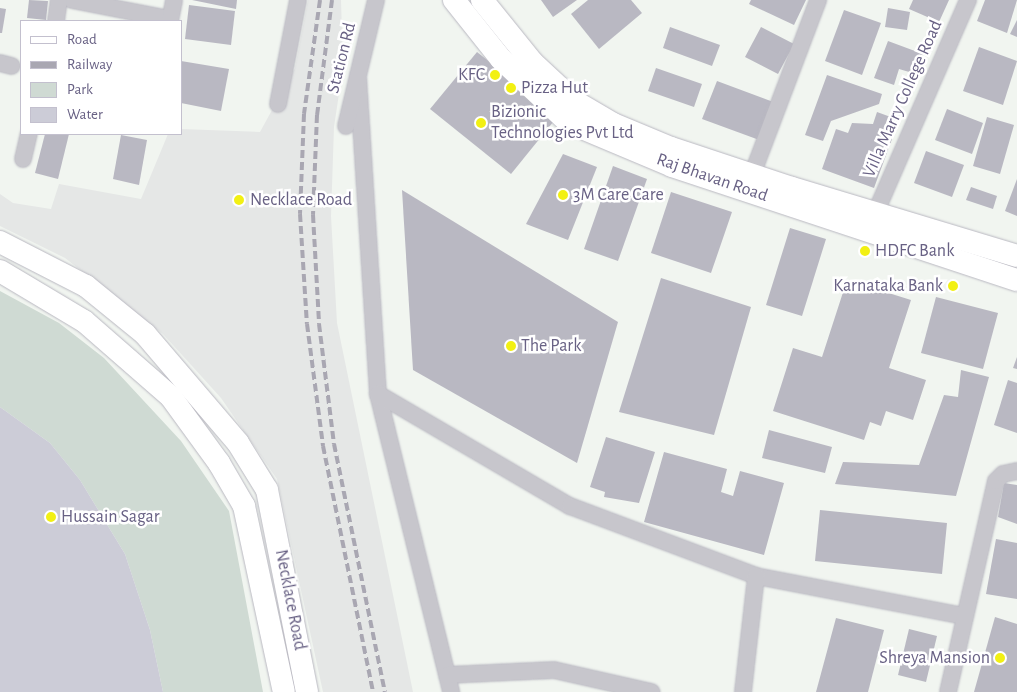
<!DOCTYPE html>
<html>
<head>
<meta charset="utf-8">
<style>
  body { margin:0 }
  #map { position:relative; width:1017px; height:692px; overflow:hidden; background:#f1f5f0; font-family:"Alegreya Sans",sans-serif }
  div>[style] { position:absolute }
  .built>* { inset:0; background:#e5e7e6 }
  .green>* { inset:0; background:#cfdad3 }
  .water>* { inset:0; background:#ccccd7 }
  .building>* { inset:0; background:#b9b8c2 }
  .roads { filter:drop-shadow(0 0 1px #b9b8c1) drop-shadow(0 0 1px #b9b8c1) }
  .minor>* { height:16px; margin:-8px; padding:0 8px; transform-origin:8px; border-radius:8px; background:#c7c6cc }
  .secondary>* { height:22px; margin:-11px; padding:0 11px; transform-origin:11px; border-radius:11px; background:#fff }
  .rail>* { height:4px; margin-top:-2px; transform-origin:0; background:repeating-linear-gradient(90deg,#a9a7b2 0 8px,transparent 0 12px) }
  .dots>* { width:14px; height:14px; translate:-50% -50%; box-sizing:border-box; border:2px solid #fff; border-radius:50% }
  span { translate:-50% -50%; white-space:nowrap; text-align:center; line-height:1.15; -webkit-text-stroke:5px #fff; paint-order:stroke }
  .street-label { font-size:18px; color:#686184 }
  .poi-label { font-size:18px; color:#686184 }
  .right { translate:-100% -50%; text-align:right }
  .left { translate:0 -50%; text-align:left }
  .legend { position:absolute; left:20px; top:20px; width:162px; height:115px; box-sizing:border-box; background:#fff; border:1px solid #c3c0ce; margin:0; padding:6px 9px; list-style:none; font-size:15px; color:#686184 }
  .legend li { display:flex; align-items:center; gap:10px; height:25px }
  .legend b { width:25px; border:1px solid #c3c0ce }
</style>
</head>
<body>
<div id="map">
  <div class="built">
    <i style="clip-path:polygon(308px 0,341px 0,343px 67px,334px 127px,331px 216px,337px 323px,413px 692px,323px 692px,277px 479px,221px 398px,163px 334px,65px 258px,0 226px,0 194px,13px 203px,51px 209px,59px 184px,141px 199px,168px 134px,181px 134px,181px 129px,260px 132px,295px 68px)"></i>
  </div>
  <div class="green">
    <i style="clip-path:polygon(0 291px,59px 323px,104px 358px,181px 441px,229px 511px,263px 692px,163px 692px,150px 630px,125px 554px,80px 480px,50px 443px,0 407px)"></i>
  </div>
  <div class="water">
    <i style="clip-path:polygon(0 407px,50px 443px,80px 480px,125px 554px,150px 630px,163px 692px,0 692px)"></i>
  </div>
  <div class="building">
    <i style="clip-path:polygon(29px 0,48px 1px,46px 20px,27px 18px)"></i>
    <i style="clip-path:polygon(192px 0,237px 0,236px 9px)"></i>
    <i style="clip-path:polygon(541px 0,577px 0,553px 17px)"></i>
    <i style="clip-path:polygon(588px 0,631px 0,642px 13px,599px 49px,571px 14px)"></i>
    <i style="clip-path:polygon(751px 0,806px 0,794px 25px,749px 4px)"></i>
    <i style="clip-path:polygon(913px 0,949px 0,939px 22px,909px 9px)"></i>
    <i style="clip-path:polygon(985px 0,1017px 0,1007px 33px,977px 21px)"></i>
    <i style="clip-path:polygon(189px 5px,235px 11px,231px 45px,185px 39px)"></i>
    <i style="clip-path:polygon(0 8px,6px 9px,2px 33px,0 33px)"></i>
    <i style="clip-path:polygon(888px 8px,910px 12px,907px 30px,885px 27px)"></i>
    <i style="clip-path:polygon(844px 10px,881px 23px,862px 75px,825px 61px)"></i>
    <i style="clip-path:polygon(1017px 20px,1017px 37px,1010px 34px)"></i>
    <i style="clip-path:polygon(670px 27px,720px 45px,712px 66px,663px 48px)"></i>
    <i style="clip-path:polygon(761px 27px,794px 44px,778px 74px,745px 57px)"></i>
    <i style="clip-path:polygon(888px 41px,923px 54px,916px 74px,899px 69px,894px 85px,874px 78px)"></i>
    <i style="clip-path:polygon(979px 47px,1017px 61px,1003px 105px,963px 91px)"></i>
    <i style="clip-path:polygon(477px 52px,558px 116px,511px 174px,430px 109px)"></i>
    <i style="clip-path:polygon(181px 61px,229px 69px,221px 111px,181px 103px)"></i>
    <i style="clip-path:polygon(656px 68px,702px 84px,694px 107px,648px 91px)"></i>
    <i style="clip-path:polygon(827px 75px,882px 94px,879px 104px,831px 121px,823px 141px,805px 135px)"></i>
    <i style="clip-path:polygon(717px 81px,776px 103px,762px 141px,702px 119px)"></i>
    <i style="clip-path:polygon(947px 109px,983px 123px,972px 154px,935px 140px)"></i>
    <i style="clip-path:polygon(877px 112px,899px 120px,874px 188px,822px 169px,836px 129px,848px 133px,852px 123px,873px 124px)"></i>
    <i style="clip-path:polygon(987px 117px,1014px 125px,1000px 174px,973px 166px)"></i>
    <i style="clip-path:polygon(45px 134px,69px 134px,58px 179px,35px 173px)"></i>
    <i style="clip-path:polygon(121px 135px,147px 140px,139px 185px,113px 179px)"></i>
    <i style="clip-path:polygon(926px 151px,964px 165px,952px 197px,914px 183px)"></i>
    <i style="clip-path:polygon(563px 154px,597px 167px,568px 240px,526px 224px)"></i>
    <i style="clip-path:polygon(613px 166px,647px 179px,618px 261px,584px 249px)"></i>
    <i style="clip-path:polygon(1017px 179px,1017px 216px,1005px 211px)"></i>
    <i style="clip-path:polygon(971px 187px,997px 196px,993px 209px,966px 200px)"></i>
    <i style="clip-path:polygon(402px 190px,618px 322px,577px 463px,413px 370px)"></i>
    <i style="clip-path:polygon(671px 192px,732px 212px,711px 273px,651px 253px)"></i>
    <i style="clip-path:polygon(790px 228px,826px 239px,802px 316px,766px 305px)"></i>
    <i style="clip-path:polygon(661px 278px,751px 307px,714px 435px,619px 412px)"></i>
    <i style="clip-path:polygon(847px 280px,911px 300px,889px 368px,926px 380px,913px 420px,886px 411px,881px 426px,870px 422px,864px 440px,773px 411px,793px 348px,822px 357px)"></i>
    <i style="clip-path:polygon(936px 297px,998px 313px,983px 369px,921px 353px)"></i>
    <i style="clip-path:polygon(1017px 357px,1017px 369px,1013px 368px)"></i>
    <i style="clip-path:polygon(961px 370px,989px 377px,956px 496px,835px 484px,843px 462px,919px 465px,944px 395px,958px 397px)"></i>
    <i style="clip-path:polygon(1008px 380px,1017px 383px,1017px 433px,994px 425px)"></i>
    <i style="clip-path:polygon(769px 430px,832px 447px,825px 473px,762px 458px)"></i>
    <i style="clip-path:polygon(606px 437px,655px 452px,639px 503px,604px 497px,605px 492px,590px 487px)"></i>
    <i style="clip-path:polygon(664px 452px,727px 469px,721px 492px,733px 496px,740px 471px,784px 483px,764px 555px,644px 522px)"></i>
    <i style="clip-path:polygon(1004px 483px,1017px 485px,1017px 524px,998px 517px)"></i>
    <i style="clip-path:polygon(820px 510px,947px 523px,942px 574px,815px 561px)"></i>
    <i style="clip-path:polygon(996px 539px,1017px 543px,1017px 599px,986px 594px)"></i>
    <i style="clip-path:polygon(995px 617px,1017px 624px,1017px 692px,974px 692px)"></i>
    <i style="clip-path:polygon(836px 618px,884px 630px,868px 692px,816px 692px)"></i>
    <i style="clip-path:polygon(909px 629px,937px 636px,926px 682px,898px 675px)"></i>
  </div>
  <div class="roads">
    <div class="minor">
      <i style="left:72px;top:0;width:100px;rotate:11deg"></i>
      <i style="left:56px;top:21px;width:21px;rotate:-82deg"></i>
      <i style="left:170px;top:21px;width:21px;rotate:-79deg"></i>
      <i style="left:0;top:63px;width:12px;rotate:14deg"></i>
      <i style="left:358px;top:76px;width:319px;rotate:86.4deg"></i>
      <i style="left:378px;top:394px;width:307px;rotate:76.2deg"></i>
      <i style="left:278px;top:104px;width:106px;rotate:-79.1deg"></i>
      <i style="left:346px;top:126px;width:130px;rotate:-76.6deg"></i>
      <i style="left:23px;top:159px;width:26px;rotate:-77deg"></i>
      <i style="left:752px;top:175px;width:187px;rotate:-69.3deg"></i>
      <i style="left:875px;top:214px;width:233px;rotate:-66.5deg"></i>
      <i style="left:378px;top:394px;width:222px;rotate:30.3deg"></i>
      <i style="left:570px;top:506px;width:199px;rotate:20.6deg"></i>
      <i style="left:756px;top:576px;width:211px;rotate:10.9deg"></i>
      <i style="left:447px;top:675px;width:107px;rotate:-2.7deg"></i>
      <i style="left:554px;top:670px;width:100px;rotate:12.7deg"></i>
      <i style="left:743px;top:692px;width:117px;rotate:-83.6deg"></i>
      <i style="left:948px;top:692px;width:216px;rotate:-77.2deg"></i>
      <i style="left:996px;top:481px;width:10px;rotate:-45deg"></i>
      <i style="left:1003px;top:474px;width:14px;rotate:-12deg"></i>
    </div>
    <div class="secondary">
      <i style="left:454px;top:0;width:75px;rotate:51.5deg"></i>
      <i style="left:501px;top:59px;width:92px;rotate:43.2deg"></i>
      <i style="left:568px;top:122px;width:113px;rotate:22.9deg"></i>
      <i style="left:672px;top:166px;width:363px;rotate:18.3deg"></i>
      <i style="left:482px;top:0;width:80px;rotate:51.1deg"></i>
      <i style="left:532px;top:62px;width:57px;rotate:42.9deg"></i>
      <i style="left:574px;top:101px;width:45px;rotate:30.5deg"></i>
      <i style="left:613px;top:124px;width:63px;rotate:22.5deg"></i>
      <i style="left:671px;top:148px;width:127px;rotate:18.3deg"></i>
      <i style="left:792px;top:188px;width:235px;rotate:16.8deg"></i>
      <i style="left:0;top:242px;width:97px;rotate:27.1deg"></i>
      <i style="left:86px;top:286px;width:76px;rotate:39.1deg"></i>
      <i style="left:145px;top:334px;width:143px;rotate:49.5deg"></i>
      <i style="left:238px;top:443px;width:55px;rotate:58.3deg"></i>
      <i style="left:267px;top:490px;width:206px;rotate:78.8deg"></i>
      <i style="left:0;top:271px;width:98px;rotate:30.8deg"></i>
      <i style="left:84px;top:321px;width:116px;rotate:41.1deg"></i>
      <i style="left:171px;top:397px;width:82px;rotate:54deg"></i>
      <i style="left:219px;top:463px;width:50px;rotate:59.8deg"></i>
      <i style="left:244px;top:506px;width:190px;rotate:77.9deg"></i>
    </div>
  </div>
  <div class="rail">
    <i style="left:320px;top:0;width:115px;rotate:98deg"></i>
    <i style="left:304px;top:114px;width:100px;rotate:92.3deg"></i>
    <i style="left:300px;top:214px;width:110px;rotate:86.4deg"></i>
    <i style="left:307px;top:324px;width:123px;rotate:82.5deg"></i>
    <i style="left:323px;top:446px;width:251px;rotate:78.5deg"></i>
    <i style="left:332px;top:0;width:116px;rotate:97.4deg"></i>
    <i style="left:317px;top:115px;width:100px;rotate:92.3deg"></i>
    <i style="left:313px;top:215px;width:109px;rotate:86.8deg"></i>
    <i style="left:319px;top:324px;width:121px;rotate:82.9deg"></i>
    <i style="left:334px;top:444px;width:253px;rotate:78.4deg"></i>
  </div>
  <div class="dots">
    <i style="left:495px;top:75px;background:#f2f013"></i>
    <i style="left:511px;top:88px;background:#f2f013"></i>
    <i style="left:481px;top:123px;background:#f2f013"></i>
    <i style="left:563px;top:195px;background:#f2f013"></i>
    <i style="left:239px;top:200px;background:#f2f013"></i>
    <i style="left:865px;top:251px;background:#f2f013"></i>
    <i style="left:953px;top:286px;background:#f2f013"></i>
    <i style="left:511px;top:346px;background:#f2f013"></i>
    <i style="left:51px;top:517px;background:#f2f013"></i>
    <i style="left:1000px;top:658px;background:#f2f013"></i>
  </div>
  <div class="street-label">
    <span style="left:342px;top:58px;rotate:-76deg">Station Rd</span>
    <span style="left:903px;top:99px;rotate:-66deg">Villa Marry College Road</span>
    <span style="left:712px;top:178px;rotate:19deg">Raj Bhavan Road</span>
    <span style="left:290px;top:600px;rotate:79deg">Necklace Road</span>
  </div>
  <div class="poi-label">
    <span class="right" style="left:485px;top:75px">KFC</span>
    <span class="left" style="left:521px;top:88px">Pizza Hut</span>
    <span class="left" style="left:491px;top:123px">Bizionic<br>Technologies Pvt Ltd</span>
    <span class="left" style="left:573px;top:195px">3M Care Care</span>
    <span class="left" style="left:250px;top:200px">Necklace Road</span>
    <span class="left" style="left:875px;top:251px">HDFC Bank</span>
    <span class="right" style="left:943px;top:286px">Karnataka Bank</span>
    <span class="left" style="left:521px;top:346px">The Park</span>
    <span class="left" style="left:61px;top:517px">Hussain Sagar</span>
    <span class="right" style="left:990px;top:658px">Shreya Mansion</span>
  </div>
  <ul class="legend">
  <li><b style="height:6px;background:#fff"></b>Road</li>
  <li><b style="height:6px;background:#a9a7b2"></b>Railway</li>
  <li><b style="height:14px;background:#cfdad3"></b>Park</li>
  <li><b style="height:14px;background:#ccccd7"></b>Water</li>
  </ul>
</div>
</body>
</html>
